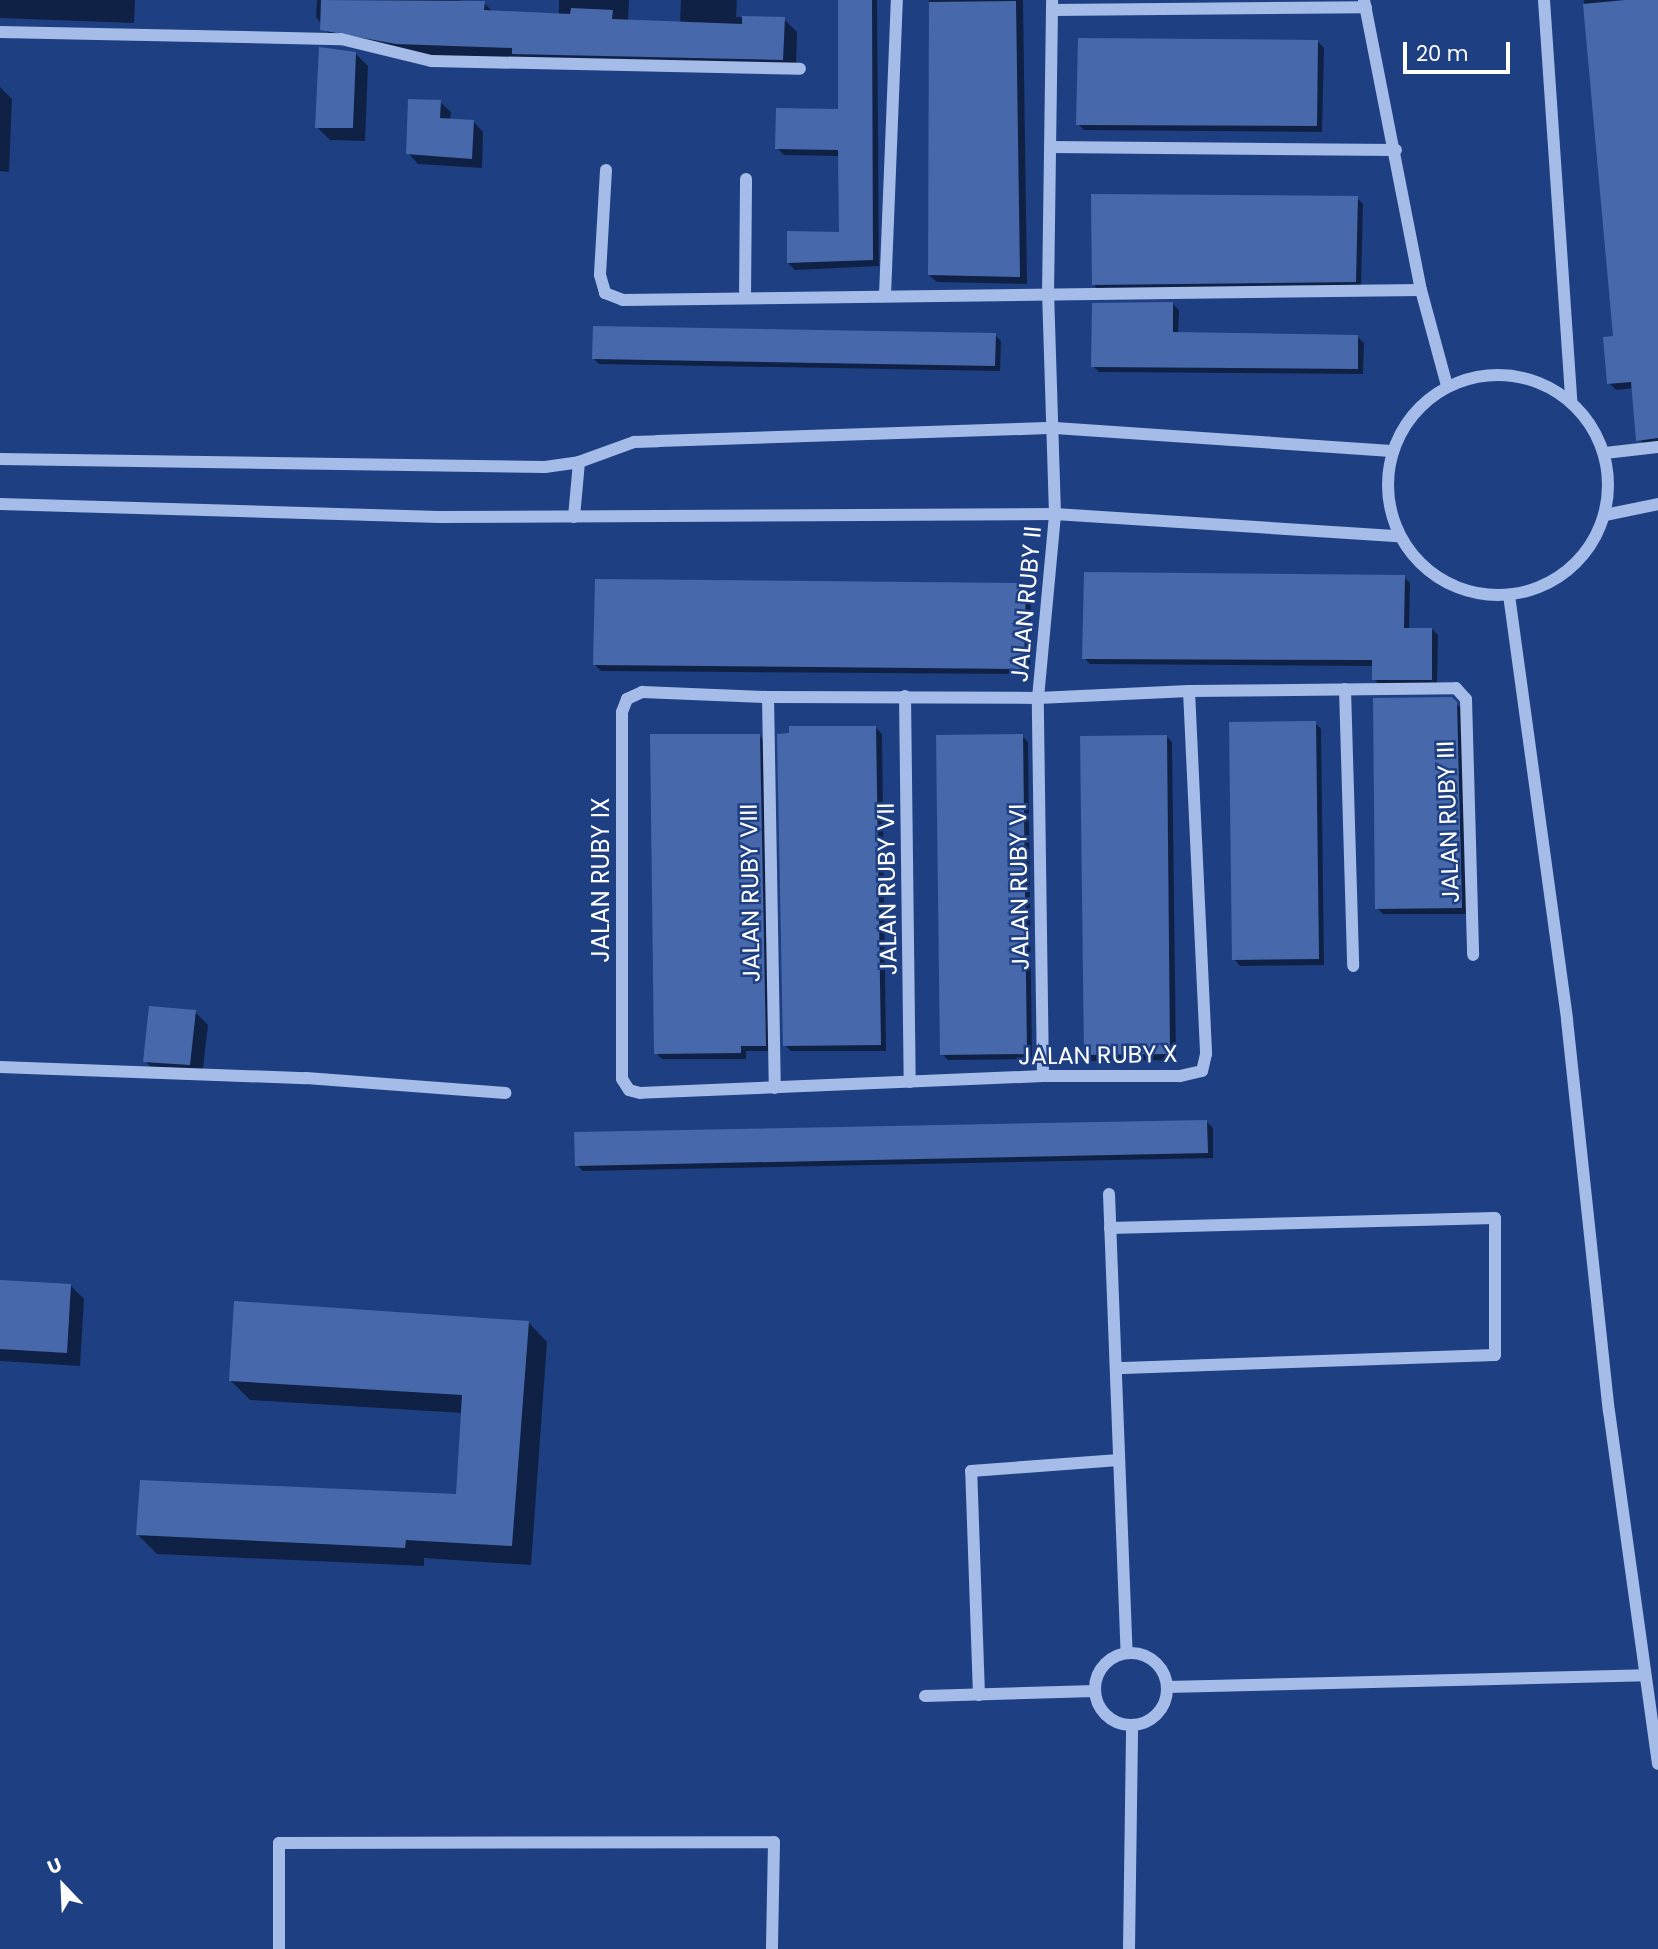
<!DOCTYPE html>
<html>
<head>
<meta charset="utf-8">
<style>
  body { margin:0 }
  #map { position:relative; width:1658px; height:1949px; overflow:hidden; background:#1f3f83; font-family:Poppins,sans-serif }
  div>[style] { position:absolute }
  .shadow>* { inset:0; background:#0007 }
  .building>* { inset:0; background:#4769ab }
  .minor>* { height:12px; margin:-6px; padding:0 6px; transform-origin:6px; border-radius:6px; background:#a5bce9 }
  .minor>.ring { margin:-6px; padding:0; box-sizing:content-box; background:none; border:12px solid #a5bce9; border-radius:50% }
  span { translate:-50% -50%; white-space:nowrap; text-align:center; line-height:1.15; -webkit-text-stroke:5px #1f3f83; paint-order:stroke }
  .street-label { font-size:24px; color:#fff }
  .north { position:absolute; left:28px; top:1851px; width:70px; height:70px; -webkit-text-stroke:5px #1f3f83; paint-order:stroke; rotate:337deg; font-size:19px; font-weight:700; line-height:28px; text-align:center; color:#fff }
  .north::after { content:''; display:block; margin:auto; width:24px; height:32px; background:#fff; clip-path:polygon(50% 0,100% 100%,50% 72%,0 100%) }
  .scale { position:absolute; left:1403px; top:42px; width:107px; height:32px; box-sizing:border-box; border:4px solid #fff; border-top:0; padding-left:9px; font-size:21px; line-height:24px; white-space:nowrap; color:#fff; -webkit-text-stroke:5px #1f3f83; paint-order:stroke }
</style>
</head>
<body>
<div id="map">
  <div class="shadow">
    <i style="clip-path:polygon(0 0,135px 0,134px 23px,0 18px)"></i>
    <i style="clip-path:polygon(317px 0,455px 0,484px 3px,494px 13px,559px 15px,559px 0,629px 0,628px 21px,680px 23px,681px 0,737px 0,736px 17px,784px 19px,797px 32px,796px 72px,411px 56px,335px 42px,316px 17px)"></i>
    <i style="clip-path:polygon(839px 0,877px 0,879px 266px,795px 270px,788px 263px,841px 234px,840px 156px,784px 155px,777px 148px,840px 111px)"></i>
    <i style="clip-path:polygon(929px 0,1023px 0,1027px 284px,937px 282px,929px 275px)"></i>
    <i style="clip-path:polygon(1584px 0,1658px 0,1658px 443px,1645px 444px,1638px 438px,1634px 388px,1616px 390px,1609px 383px,1615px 337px)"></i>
    <i style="clip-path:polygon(1318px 42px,1324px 48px,1322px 132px,1084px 130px,1078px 124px)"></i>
    <i style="clip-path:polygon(355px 53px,368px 66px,365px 141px,330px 140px,317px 127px)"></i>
    <i style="clip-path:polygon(0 87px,12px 99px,9px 172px,0 171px)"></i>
    <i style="clip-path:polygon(440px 102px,451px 112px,450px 120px,473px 121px,483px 132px,482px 168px,418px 164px,408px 153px)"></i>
    <i style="clip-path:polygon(1357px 198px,1363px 204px,1361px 287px,1100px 291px,1094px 285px)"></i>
    <i style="clip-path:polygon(1173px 304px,1179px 310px,1178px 334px,1358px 337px,1364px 343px,1363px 374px,1099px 372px,1093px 366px)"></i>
    <i style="clip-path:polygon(995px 335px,1001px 341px,1000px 371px,599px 364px,593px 358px)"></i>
    <i style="clip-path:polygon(1404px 577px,1410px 583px,1409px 629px,1432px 629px,1438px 635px,1437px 685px,1380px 686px,1374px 679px,1374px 666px,1090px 664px,1084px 658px)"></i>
    <i style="clip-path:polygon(1025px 585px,1031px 591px,1030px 674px,601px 671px,595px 665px)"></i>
    <i style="clip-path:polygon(1451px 699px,1463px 710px,1468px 914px,1383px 914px,1377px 908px)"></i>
    <i style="clip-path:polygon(1315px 723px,1321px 729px,1324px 965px,1240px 966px,1234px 959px)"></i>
    <i style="clip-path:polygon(876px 728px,882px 734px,886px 1051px,791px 1051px,785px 1045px)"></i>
    <i style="clip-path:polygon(759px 735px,765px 742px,771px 1051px,746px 1051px,746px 1059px,662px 1059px,656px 1053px)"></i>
    <i style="clip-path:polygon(1022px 736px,1028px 742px,1032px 1059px,948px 1060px,942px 1054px)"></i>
    <i style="clip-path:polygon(1166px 736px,1172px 742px,1176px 1060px,1091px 1061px,1085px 1054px)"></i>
    <i style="clip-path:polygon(195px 1012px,208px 1025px,202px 1077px,158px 1074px,145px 1061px)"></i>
    <i style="clip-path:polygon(1207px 1122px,1213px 1128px,1213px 1158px,583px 1171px,577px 1165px)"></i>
    <i style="clip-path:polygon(0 1282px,71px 1286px,84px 1299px,80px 1366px,0 1361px)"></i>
    <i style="clip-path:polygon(528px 1322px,547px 1342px,531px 1565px,424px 1558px,424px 1566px,157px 1554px,138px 1535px,458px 1496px,463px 1413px,250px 1400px,231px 1381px)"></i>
  </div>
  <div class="building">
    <i style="clip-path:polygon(321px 0,485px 1px,484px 10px,570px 14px,571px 8px,613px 10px,612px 19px,742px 24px,742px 16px,785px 17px,783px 60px,512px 54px,512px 48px,396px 44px,320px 30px)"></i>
    <i style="clip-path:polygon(838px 0,872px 0,873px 260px,787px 263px,787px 231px,839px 232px,838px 150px,775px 149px,776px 108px,838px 109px)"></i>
    <i style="clip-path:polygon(1625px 0,1658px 0,1658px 438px,1636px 441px,1631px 382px,1607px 384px,1603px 337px,1613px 336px,1583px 4px)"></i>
    <i style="clip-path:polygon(1016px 1px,1020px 277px,928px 275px,929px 2px)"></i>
    <i style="clip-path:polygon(1078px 38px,1318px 40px,1317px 126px,1076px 125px)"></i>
    <i style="clip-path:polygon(319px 47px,356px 52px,353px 128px,315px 128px)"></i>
    <i style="clip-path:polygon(408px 99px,441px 100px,440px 118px,474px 120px,472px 159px,406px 154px)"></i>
    <i style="clip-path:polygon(1091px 194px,1358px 196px,1356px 282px,1092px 285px)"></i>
    <i style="clip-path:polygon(1173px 302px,1173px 332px,1358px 335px,1358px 369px,1091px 367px,1092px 303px)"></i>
    <i style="clip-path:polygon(593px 326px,996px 333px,995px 366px,592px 359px)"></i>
    <i style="clip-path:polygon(1084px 572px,1405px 575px,1404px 628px,1432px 628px,1432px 680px,1372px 680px,1372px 660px,1082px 659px)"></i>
    <i style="clip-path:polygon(595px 579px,1026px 583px,1024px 669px,593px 665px)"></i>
    <i style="clip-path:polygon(1452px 697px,1457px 702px,1462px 908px,1375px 909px,1373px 698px)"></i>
    <i style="clip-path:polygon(1316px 721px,1319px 959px,1232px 960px,1229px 722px)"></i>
    <i style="clip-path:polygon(789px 726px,876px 726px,881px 1045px,783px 1046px,777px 734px,789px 733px)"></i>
    <i style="clip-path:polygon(650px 734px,760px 734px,766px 1046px,741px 1046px,741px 1053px,654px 1054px)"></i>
    <i style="clip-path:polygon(1023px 734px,1027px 1054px,940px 1055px,936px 735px)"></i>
    <i style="clip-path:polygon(1167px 735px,1170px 1054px,1084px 1055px,1080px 736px)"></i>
    <i style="clip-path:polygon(149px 1006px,196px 1010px,190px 1065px,143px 1062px)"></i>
    <i style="clip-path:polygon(1207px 1120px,1208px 1153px,575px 1166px,574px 1132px)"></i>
    <i style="clip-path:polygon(0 1280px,71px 1284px,67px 1353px,0 1349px)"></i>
    <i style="clip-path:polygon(234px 1301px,529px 1321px,512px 1546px,406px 1540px,405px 1548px,136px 1535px,140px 1480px,456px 1494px,462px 1395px,229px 1381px)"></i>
  </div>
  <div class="minor">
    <i style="left:1364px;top:0;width:296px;rotate:78.9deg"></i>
    <i style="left:1421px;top:290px;width:99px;rotate:74.8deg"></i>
    <i style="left:1544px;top:0;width:401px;rotate:86.1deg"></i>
    <i style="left:1052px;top:10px;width:314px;rotate:-0.5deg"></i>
    <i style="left:0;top:32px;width:341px;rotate:1.2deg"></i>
    <i style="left:341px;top:39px;width:93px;rotate:13.7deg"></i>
    <i style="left:431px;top:61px;width:369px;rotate:1.2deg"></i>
    <i style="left:1050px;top:147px;width:346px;rotate:0.5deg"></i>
    <i style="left:606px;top:170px;width:105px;rotate:93.3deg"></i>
    <i style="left:600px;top:275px;width:19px;rotate:74deg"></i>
    <i style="left:605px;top:293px;width:19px;rotate:21deg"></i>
    <i style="left:623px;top:300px;width:798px;rotate:-0.72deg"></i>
    <i style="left:885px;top:295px;width:295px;rotate:-87.7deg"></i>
    <i style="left:745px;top:298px;width:119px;rotate:-89.5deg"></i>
    <i class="ring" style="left:1388px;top:375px;width:208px;height:208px"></i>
    <i style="left:1605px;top:453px;width:53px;rotate:-6.5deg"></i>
    <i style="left:0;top:459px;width:545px;rotate:0.84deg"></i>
    <i style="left:545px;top:467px;width:34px;rotate:-8deg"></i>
    <i style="left:579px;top:462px;width:59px;rotate:-20deg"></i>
    <i style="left:634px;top:442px;width:24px;rotate:-2deg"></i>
    <i style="left:658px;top:441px;width:397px;rotate:-1.9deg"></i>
    <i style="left:1055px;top:428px;width:337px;rotate:3.9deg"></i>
    <i style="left:0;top:504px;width:440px;rotate:1.7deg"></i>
    <i style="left:440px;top:517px;width:615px;rotate:-0.28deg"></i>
    <i style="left:1055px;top:514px;width:344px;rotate:3.7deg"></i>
    <i style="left:1605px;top:515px;width:54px;rotate:-11.7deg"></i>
    <i style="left:574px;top:517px;width:55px;rotate:-84.8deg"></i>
    <i style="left:1509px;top:595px;width:429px;rotate:82.2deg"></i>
    <i style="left:1567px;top:1020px;width:393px;rotate:83.9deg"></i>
    <i style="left:1609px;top:1411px;width:356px;rotate:82.1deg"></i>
    <i style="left:1345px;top:689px;width:277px;rotate:88.3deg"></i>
    <i style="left:1189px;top:691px;width:363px;rotate:87.3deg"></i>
    <i style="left:1206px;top:1054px;width:17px;rotate:103deg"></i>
    <i style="left:1202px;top:1071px;width:23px;rotate:167deg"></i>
    <i style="left:1180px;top:1076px;width:137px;rotate:180deg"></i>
    <i style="left:1043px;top:1076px;width:403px;rotate:177.6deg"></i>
    <i style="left:640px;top:1093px;width:11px;rotate:-165deg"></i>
    <i style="left:629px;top:1090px;width:13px;rotate:-122deg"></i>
    <i style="left:622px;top:1079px;width:367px;rotate:-90deg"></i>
    <i style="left:622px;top:712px;width:14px;rotate:-69deg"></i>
    <i style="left:627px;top:699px;width:17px;rotate:-25deg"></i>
    <i style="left:642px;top:692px;width:126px;rotate:2.3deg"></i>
    <i style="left:768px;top:697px;width:270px;rotate:0.2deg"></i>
    <i style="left:1038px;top:698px;width:151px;rotate:-2.7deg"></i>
    <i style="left:1189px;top:691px;width:267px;rotate:-0.6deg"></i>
    <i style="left:1456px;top:688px;width:15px;rotate:48deg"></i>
    <i style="left:1466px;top:699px;width:256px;rotate:88.4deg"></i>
    <i style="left:905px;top:696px;width:386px;rotate:89.3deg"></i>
    <i style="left:768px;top:697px;width:391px;rotate:89deg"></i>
    <i style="left:0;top:1067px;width:306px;rotate:2.1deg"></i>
    <i style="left:306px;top:1078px;width:200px;rotate:4.3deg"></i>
    <i style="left:1043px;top:1076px;width:378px;rotate:-90.8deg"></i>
    <i style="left:1038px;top:698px;width:185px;rotate:-84.7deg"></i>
    <i style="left:1055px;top:514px;width:219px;rotate:-91.8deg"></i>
    <i style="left:1048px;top:295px;width:295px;rotate:-89.2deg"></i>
    <i style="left:1109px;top:1194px;width:459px;rotate:87.8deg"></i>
    <i style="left:1110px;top:1228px;width:385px;rotate:-1.5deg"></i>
    <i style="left:1495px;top:1218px;width:137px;rotate:90deg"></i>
    <i style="left:1495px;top:1355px;width:379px;rotate:178deg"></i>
    <i class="ring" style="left:1095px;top:1653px;width:60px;height:60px"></i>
    <i style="left:1167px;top:1687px;width:478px;rotate:-1.4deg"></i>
    <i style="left:979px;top:1695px;width:224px;rotate:-92deg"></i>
    <i style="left:971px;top:1471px;width:148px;rotate:-4.3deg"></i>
    <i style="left:925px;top:1696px;width:170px;rotate:-1.7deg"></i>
    <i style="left:279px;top:1949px;width:106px;rotate:-90deg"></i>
    <i style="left:279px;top:1843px;width:495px;rotate:-0.1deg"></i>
    <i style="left:774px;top:1842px;width:107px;rotate:91.1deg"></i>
    <i style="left:1129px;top:1949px;width:224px;rotate:-89.2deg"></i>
  </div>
  <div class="street-label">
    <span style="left:1026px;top:604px;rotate:-85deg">JALAN RUBY II</span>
    <span style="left:1448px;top:822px;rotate:-92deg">JALAN RUBY III</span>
    <span style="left:601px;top:880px;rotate:-90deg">JALAN RUBY IX</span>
    <span style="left:1019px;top:887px;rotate:-91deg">JALAN RUBY VI</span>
    <span style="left:887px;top:889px;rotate:-91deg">JALAN RUBY VII</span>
    <span style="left:750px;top:893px;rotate:-91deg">JALAN RUBY VIII</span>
    <span style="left:1098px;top:1055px;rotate:-1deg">JALAN RUBY X</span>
  </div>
  <div class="north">U</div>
  <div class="scale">20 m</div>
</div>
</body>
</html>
